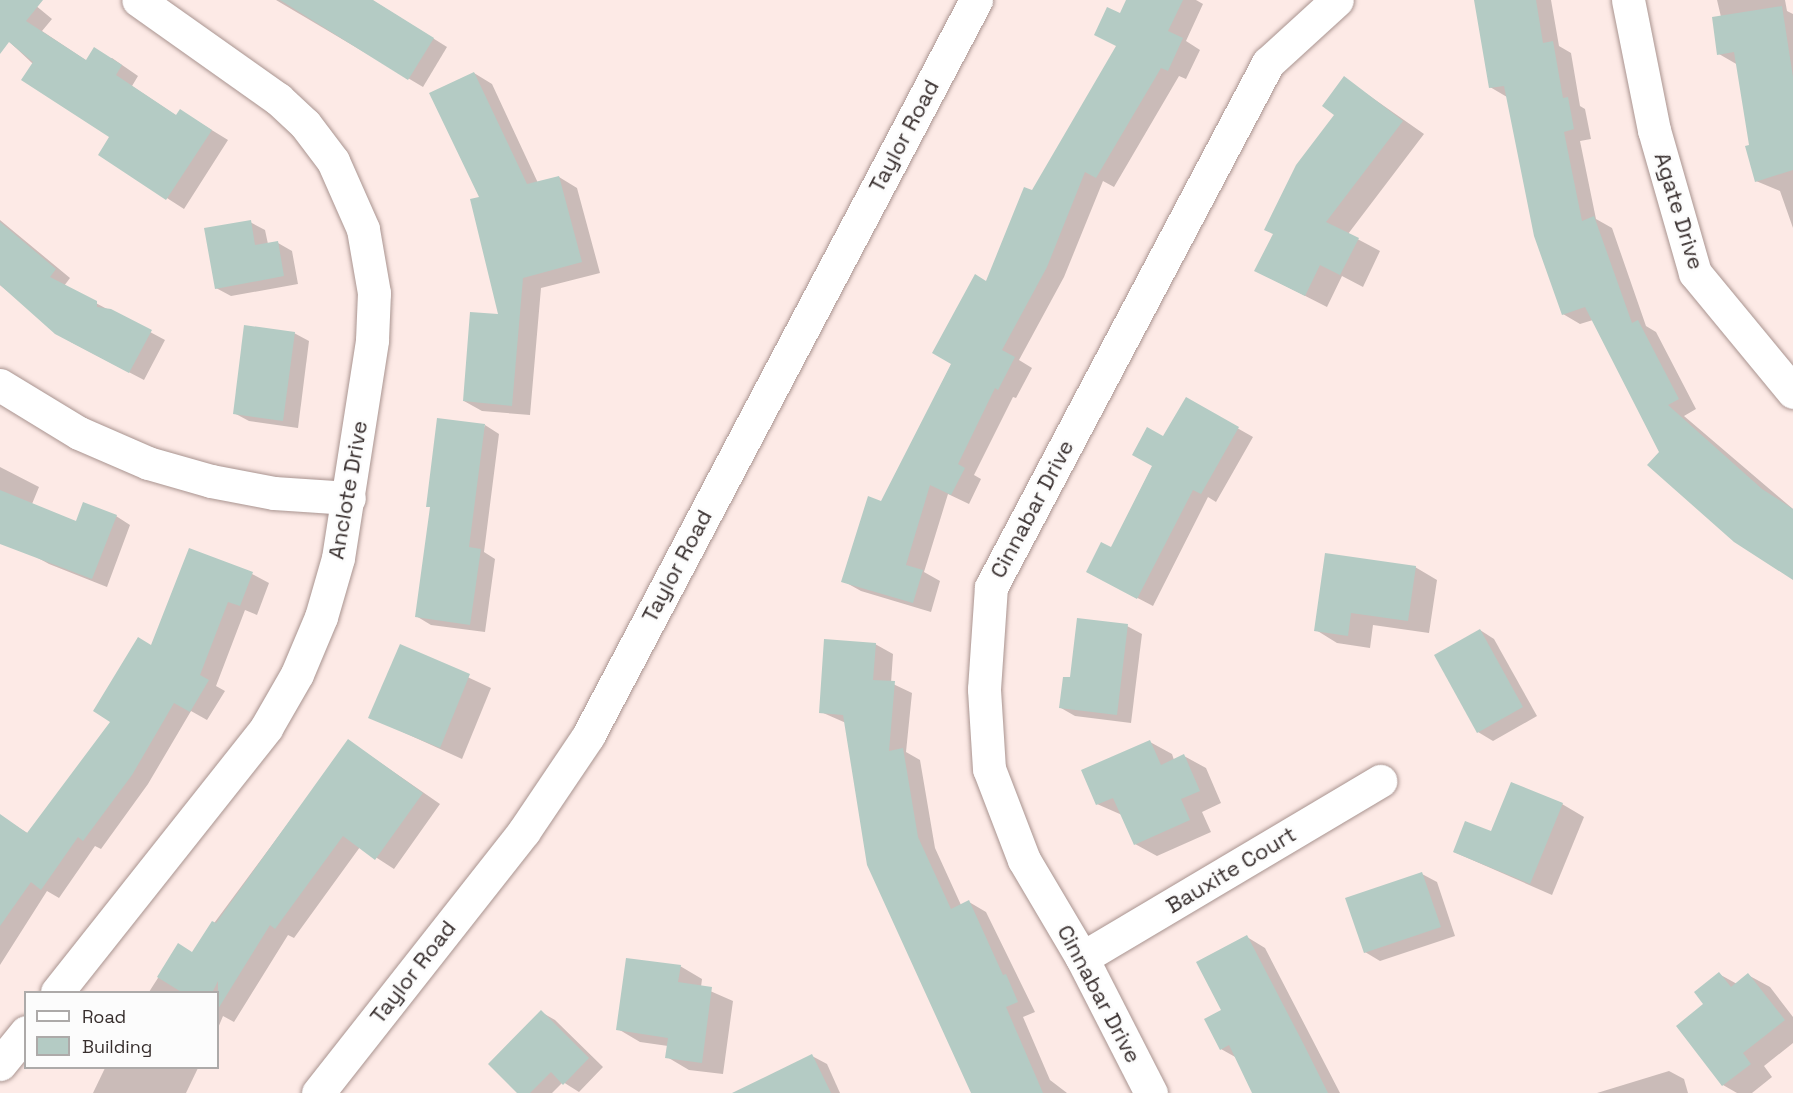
<!DOCTYPE html>
<html>
<head>
<meta charset="utf-8">
<style>
  body { margin:0 }
  #map { position:relative; width:1793px; height:1093px; overflow:hidden; background:#fdeae6; font-family:"Space Grotesk",sans-serif }
  div>[style] { position:absolute }
  .shadow>* { inset:0; background:#0003 }
  .building>* { inset:0; background:#b4cbc4 }
  .roads { filter:drop-shadow(0 0 2px #a99490) drop-shadow(0 0 2px #a99490) }
  .street>* { height:33px; margin:-16.5px; padding:0 16.5px; transform-origin:16.5px; border-radius:16.5px; background:#fff }
  span { translate:-50% -50%; white-space:nowrap; text-align:center; line-height:1.15; -webkit-text-stroke:5px #fcfcfc; paint-order:stroke }
  .street-label { font-size:22px; color:#372e2d }
  .legend { position:absolute; left:24px; top:991px; width:195px; height:78px; box-sizing:border-box; background:#fcfcfc; border:2px solid #adaaa9; margin:0; padding:8px 10px; list-style:none; font-size:18px; color:#372e2d }
  .legend li { display:flex; align-items:center; gap:12px; height:30px }
  .legend b { width:30px; border:2px solid #adaaa9 }
</style>
</head>
<body>
<div id="map">
  <div class="shadow">
    <i style="clip-path:polygon(0 0,29px 0,52px 19px,42px 31px,87px 61px,112px 58px,138px 76px,132px 86px,177px 116px,197px 121px,228px 140px,184px 209px,100px 155px,111px 137px,0 33px)"></i>
    <i style="clip-path:polygon(276px 0,372px 0,447px 47px,423px 87px)"></i>
    <i style="clip-path:polygon(1128px 0,1196px 0,1203px 4px,1186px 41px,1200px 50px,1186px 79px,1179px 76px,1114px 187px,1103px 181px,1064px 277px,1019px 360px,1032px 368px,1016px 398px,1013px 397px,974px 475px,981px 479px,969px 504px,948px 494px,924px 572px,940px 581px,931px 612px,861px 591px,843px 581px,952px 363px,1032px 192px,1117px 46px,1120px 15px)"></i>
    <i style="clip-path:polygon(1475px 0,1551px 0,1559px 46px,1571px 53px,1580px 106px,1585px 109px,1591px 139px,1580px 141px,1596px 219px,1612px 228px,1646px 326px,1656px 332px,1696px 409px,1684px 416px,1793px 509px,1793px 578px,1660px 452px,1593px 320px,1580px 324px,1563px 314px,1507px 97px,1490px 87px)"></i>
    <i style="clip-path:polygon(1717px 0,1785px 0,1787px 11px,1793px 14px,1793px 228px,1780px 191px,1756px 181px,1738px 65px,1719px 54px,1721px 17px)"></i>
    <i style="clip-path:polygon(474px 73px,492px 84px,538px 183px,559px 177px,577px 188px,600px 273px,541px 288px,530px 415px,482px 411px,464px 401px,500px 316px,481px 198px)"></i>
    <i style="clip-path:polygon(1344px 78px,1424px 134px,1348px 234px,1380px 251px,1363px 287px,1342px 276px,1327px 307px,1256px 271px,1336px 115px)"></i>
    <i style="clip-path:polygon(0 220px,70px 278px,64px 286px,165px 340px,144px 380px,71px 342px,0 285px)"></i>
    <i style="clip-path:polygon(250px 222px,265px 230px,268px 244px,278px 243px,292px 251px,298px 284px,231px 296px,216px 288px)"></i>
    <i style="clip-path:polygon(294px 333px,309px 341px,298px 428px,249px 421px,234px 413px)"></i>
    <i style="clip-path:polygon(1186px 399px,1253px 437px,1216px 502px,1208px 497px,1153px 606px,1103px 580px,1111px 549px)"></i>
    <i style="clip-path:polygon(485px 425px,499px 434px,484px 552px,495px 559px,485px 632px,431px 625px,416px 616px)"></i>
    <i style="clip-path:polygon(0 467px,39px 487px,32px 504px,77px 523px,116px 516px,130px 525px,107px 587px,49px 564px,0 537px)"></i>
    <i style="clip-path:polygon(1415px 567px,1437px 580px,1429px 633px,1373px 625px,1370px 648px,1337px 643px,1316px 630px)"></i>
    <i style="clip-path:polygon(252px 574px,269px 583px,257px 615px,245px 610px,216px 686px,225px 691px,207px 720px,191px 711px,148px 784px,101px 849px,95px 846px,59px 898px,47px 891px,0 965px,0 832px,8px 821px,29px 834px,112px 721px,152px 647px)"></i>
    <i style="clip-path:polygon(1127px 626px,1142px 634px,1131px 723px,1075px 716px,1061px 708px,1071px 679px)"></i>
    <i style="clip-path:polygon(1480px 630px,1494px 639px,1537px 716px,1493px 741px,1478px 732px)"></i>
    <i style="clip-path:polygon(875px 644px,893px 654px,891px 683px,912px 693px,906px 752px,920px 760px,935px 848px,961px 905px,969px 902px,986px 912px,1035px 1012px,1023px 1017px,1050px 1080px,1067px 1093px,991px 1093px,846px 723px,821px 712px)"></i>
    <i style="clip-path:polygon(401px 646px,491px 688px,462px 759px,370px 717px)"></i>
    <i style="clip-path:polygon(349px 741px,440px 804px,394px 869px,360px 847px,294px 938px,288px 935px,234px 1022px,223px 1016px,218px 1028px,218px 992px,149px 992px,179px 945px,192px 953px)"></i>
    <i style="clip-path:polygon(1150px 742px,1172px 754px,1174px 760px,1184px 756px,1206px 768px,1221px 803px,1202px 812px,1211px 832px,1157px 856px,1135px 844px,1122px 815px,1097px 804px)"></i>
    <i style="clip-path:polygon(1562px 804px,1584px 817px,1552px 895px,1454px 852px)"></i>
    <i style="clip-path:polygon(1422px 874px,1437px 882px,1455px 936px,1380px 961px,1365px 952px)"></i>
    <i style="clip-path:polygon(1247px 937px,1265px 948px,1340px 1093px,1254px 1093px,1237px 1058px,1221px 1049px,1223px 1011px)"></i>
    <i style="clip-path:polygon(680px 966px,702px 979px,701px 987px,733px 1001px,723px 1074px,689px 1070px,667px 1057px,668px 1046px,640px 1042px,618px 1029px)"></i>
    <i style="clip-path:polygon(1719px 974px,1737px 984px,1748px 975px,1770px 987px,1793px 1017px,1793px 1043px,1764px 1066px,1772px 1077px,1752px 1093px,1737px 1093px,1723px 1085px,1678px 1026px,1706px 1005px)"></i>
    <i style="clip-path:polygon(541px 1012px,555px 1020px,603px 1067px,579px 1092px,563px 1082px,552px 1093px,520px 1093px)"></i>
    <i style="clip-path:polygon(812px 1056px,827px 1064px,840px 1093px,770px 1093px)"></i>
    <i style="clip-path:polygon(105px 1068px,198px 1068px,186px 1093px,93px 1093px)"></i>
    <i style="clip-path:polygon(1669px 1071px,1684px 1079px,1688px 1093px,1597px 1093px)"></i>
  </div>
  <div class="building">
    <i style="clip-path:polygon(0 0,43px 0,26px 21px,86px 60px,94px 47px,122px 65px,116px 75px,176px 115px,180px 109px,212px 130px,166px 200px,98px 155px,109px 137px,21px 80px,33px 62px,9px 42px,0 54px)"></i>
    <i style="clip-path:polygon(280px 0,373px 0,434px 38px,408px 80px)"></i>
    <i style="clip-path:polygon(1126px 0,1183px 0,1168px 31px,1183px 38px,1168px 71px,1161px 68px,1096px 178px,1085px 172px,1047px 267px,1002px 350px,1015px 357px,998px 390px,995px 388px,958px 464px,965px 468px,951px 495px,930px 485px,906px 565px,923px 570px,913px 603px,841px 582px,868px 496px,881px 501px,951px 364px,932px 353px,975px 274px,986px 281px,1024px 187px,1032px 190px,1116px 46px,1094px 35px,1107px 7px,1120px 13px)"></i>
    <i style="clip-path:polygon(1474px 0,1536px 0,1543px 43px,1553px 41px,1563px 98px,1568px 97px,1574px 129px,1564px 132px,1582px 221px,1594px 216px,1632px 323px,1638px 320px,1679px 399px,1668px 405px,1762px 489px,1793px 509px,1793px 580px,1734px 542px,1647px 465px,1659px 452px,1585px 307px,1562px 315px,1534px 236px,1504px 86px,1489px 88px)"></i>
    <i style="clip-path:polygon(1782px 6px,1793px 77px,1793px 170px,1755px 182px,1745px 146px,1749px 145px,1734px 52px,1717px 55px,1712px 17px)"></i>
    <i style="clip-path:polygon(474px 72px,527px 184px,559px 176px,582px 262px,523px 278px,512px 406px,463px 401px,470px 312px,498px 314px,470px 199px,479px 197px,429px 93px)"></i>
    <i style="clip-path:polygon(1344px 76px,1403px 121px,1326px 222px,1359px 238px,1340px 275px,1320px 265px,1305px 296px,1254px 271px,1273px 234px,1264px 230px,1296px 165px,1334px 115px,1322px 106px)"></i>
    <i style="clip-path:polygon(251px 220px,255px 245px,278px 241px,284px 276px,215px 289px,204px 228px)"></i>
    <i style="clip-path:polygon(0 222px,56px 269px,50px 277px,97px 301px,97px 307px,111px 309px,152px 330px,129px 373px,55px 334px,0 285px)"></i>
    <i style="clip-path:polygon(244px 325px,295px 332px,283px 421px,233px 414px)"></i>
    <i style="clip-path:polygon(1186px 397px,1239px 427px,1201px 494px,1193px 490px,1137px 599px,1086px 572px,1101px 542px,1111px 547px,1152px 466px,1132px 455px,1147px 427px,1163px 436px)"></i>
    <i style="clip-path:polygon(437px 418px,485px 424px,469px 547px,481px 549px,470px 625px,415px 617px,430px 507px,426px 507px)"></i>
    <i style="clip-path:polygon(0 490px,76px 521px,83px 502px,117px 515px,92px 579px,0 544px)"></i>
    <i style="clip-path:polygon(189px 548px,253px 572px,240px 606px,228px 602px,200px 675px,209px 680px,190px 712px,174px 703px,132px 775px,83px 841px,78px 837px,41px 890px,31px 882px,0 926px,0 814px,27px 833px,110px 722px,93px 711px,138px 637px,151px 645px)"></i>
    <i style="clip-path:polygon(1325px 553px,1416px 566px,1408px 621px,1351px 613px,1348px 636px,1314px 631px)"></i>
    <i style="clip-path:polygon(1077px 618px,1128px 624px,1117px 715px,1059px 708px,1063px 677px,1070px 677px)"></i>
    <i style="clip-path:polygon(1480px 629px,1523px 707px,1477px 733px,1434px 655px)"></i>
    <i style="clip-path:polygon(824px 639px,876px 643px,873px 680px,895px 681px,889px 751px,903px 748px,918px 837px,951px 909px,969px 900px,1003px 975px,1006px 974px,1018px 1002px,1006px 1007px,1043px 1093px,971px 1093px,867px 865px,843px 715px,819px 713px)"></i>
    <i style="clip-path:polygon(400px 644px,470px 674px,440px 748px,368px 718px)"></i>
    <i style="clip-path:polygon(348px 739px,423px 793px,375px 860px,343px 836px,275px 929px,270px 925px,218px 1009px,218px 981px,212px 993px,183px 993px,157px 977px,178px 943px,192px 952px,212px 921px,216px 923px)"></i>
    <i style="clip-path:polygon(1150px 740px,1161px 765px,1184px 754px,1200px 791px,1181px 799px,1190px 820px,1134px 845px,1113px 798px,1096px 805px,1081px 770px)"></i>
    <i style="clip-path:polygon(1511px 782px,1563px 803px,1530px 884px,1453px 852px,1465px 821px,1491px 831px)"></i>
    <i style="clip-path:polygon(1422px 872px,1441px 927px,1364px 953px,1345px 898px)"></i>
    <i style="clip-path:polygon(1247px 935px,1303px 1043px,1328px 1093px,1252px 1093px,1229px 1045px,1220px 1050px,1204px 1019px,1221px 1010px,1196px 962px)"></i>
    <i style="clip-path:polygon(626px 958px,681px 965px,678px 982px,712px 987px,702px 1063px,665px 1058px,668px 1038px,616px 1030px)"></i>
    <i style="clip-path:polygon(1719px 972px,1731px 987px,1748px 973px,1785px 1020px,1743px 1053px,1751px 1064px,1722px 1086px,1676px 1026px,1703px 1004px,1694px 992px)"></i>
    <i style="clip-path:polygon(541px 1010px,589px 1058px,563px 1085px,551px 1072px,530px 1093px,517px 1093px,488px 1064px)"></i>
    <i style="clip-path:polygon(812px 1054px,831px 1093px,732px 1093px)"></i>
  </div>
  <div class="roads">
    <div class="street">
      <i style="left:1628px;top:0;width:133px;rotate:78.7deg"></i>
      <i style="left:1654px;top:130px;width:149px;rotate:74deg"></i>
      <i style="left:1695px;top:273px;width:154px;rotate:50.5deg"></i>
      <i style="left:0;top:385px;width:92px;rotate:31.3deg"></i>
      <i style="left:79px;top:433px;width:75px;rotate:23.5deg"></i>
      <i style="left:148px;top:463px;width:66px;rotate:15.9deg"></i>
      <i style="left:211px;top:481px;width:64px;rotate:10.8deg"></i>
      <i style="left:274px;top:493px;width:75px;rotate:3.8deg"></i>
      <i style="left:1082px;top:958px;width:347px;rotate:-30.7deg"></i>
      <i style="left:57px;top:992px;width:337px;rotate:-51.6deg"></i>
      <i style="left:266px;top:728px;width:62px;rotate:-60.1deg"></i>
      <i style="left:297px;top:674px;width:62px;rotate:-67.2deg"></i>
      <i style="left:321px;top:617px;width:61px;rotate:-73.9deg"></i>
      <i style="left:338px;top:558px;width:221px;rotate:-81.1deg"></i>
      <i style="left:372px;top:340px;width:47px;rotate:-87.6deg"></i>
      <i style="left:374px;top:293px;width:65px;rotate:-99.8deg"></i>
      <i style="left:363px;top:229px;width:74px;rotate:-113.8deg"></i>
      <i style="left:333px;top:161px;width:46px;rotate:-127.1deg"></i>
      <i style="left:305px;top:124px;width:37px;rotate:-137deg"></i>
      <i style="left:278px;top:99px;width:171px;rotate:-144.7deg"></i>
      <i style="left:0;top:1064px;width:41px;rotate:-50.9deg"></i>
      <i style="left:318px;top:1093px;width:333px;rotate:-51.8deg"></i>
      <i style="left:524px;top:831px;width:115px;rotate:-56deg"></i>
      <i style="left:588px;top:736px;width:832px;rotate:-62.2deg"></i>
      <i style="left:1151px;top:1093px;width:152px;rotate:-117.1deg"></i>
      <i style="left:1082px;top:958px;width:114px;rotate:-120.6deg"></i>
      <i style="left:1024px;top:860px;width:97px;rotate:-111deg"></i>
      <i style="left:989px;top:769px;width:80px;rotate:-93.6deg"></i>
      <i style="left:984px;top:689px;width:102px;rotate:-86.1deg"></i>
      <i style="left:991px;top:587px;width:593px;rotate:-62.14deg"></i>
      <i style="left:1268px;top:63px;width:93px;rotate:-42.4deg"></i>
    </div>
  </div>
  <div class="street-label">
    <span style="left:904px;top:136px;rotate:-62deg">Taylor Road</span>
    <span style="left:1679px;top:211px;rotate:73deg">Agate Drive</span>
    <span style="left:348px;top:490px;rotate:-80deg">Anclote Drive</span>
    <span style="left:1032px;top:509px;rotate:-62deg">Cinnabar Drive</span>
    <span style="left:677px;top:566px;rotate:-62deg">Taylor Road</span>
    <span style="left:1231px;top:870px;rotate:-31deg">Bauxite Court</span>
    <span style="left:413px;top:972px;rotate:-52deg">Taylor Road</span>
    <span style="left:1099px;top:994px;rotate:62deg">Cinnabar Drive</span>
  </div>
  <ul class="legend">
  <li><b style="height:8px;background:#fff"></b>Road</li>
  <li><b style="height:16px;background:#b4cbc4"></b>Building</li>
  </ul>
</div>
</body>
</html>
